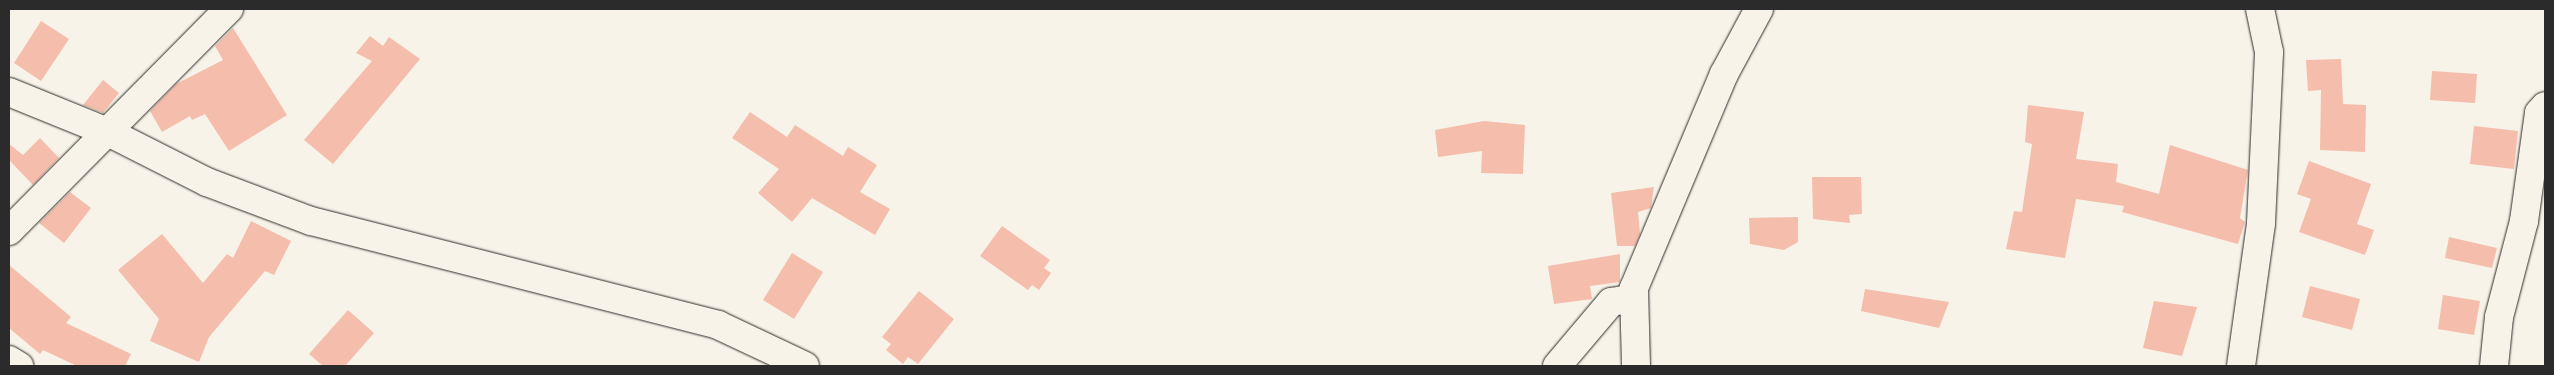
<!DOCTYPE html>
<html>
<head>
<meta charset="utf-8">
<style>
  body { margin:0 }
  #map { position:relative; width:2554px; height:375px; overflow:hidden; background:#f7f3e8; font-family:"Patrick Hand",sans-serif }
  div>[style] { position:absolute }
  .building>* { inset:0; background:#f5bdab }
  .roads { filter:drop-shadow(0 0 1px #2b2b2b) drop-shadow(0 0 1px #2b2b2b) }
  .minor>* { height:28px; margin:-14px; padding:0 14px; transform-origin:14px; border-radius:14px; background:#f7f3e8 }
  span { translate:-50% -50%; white-space:nowrap; text-align:center; line-height:1.15; -webkit-text-stroke:4.5px #f7f3e8; paint-order:stroke }
  .frame { position:absolute; inset:0; border:10px solid #2b2b2b; pointer-events:none }
</style>
</head>
<body>
<div id="map">
  <div class="building">
    <i style="clip-path:polygon(41px 21px,69px 39px,41px 81px,14px 63px)"></i>
    <i style="clip-path:polygon(233px 28px,287px 115px,229px 151px,205px 114px,192px 120px,190px 116px,162px 132px,150px 111px,176px 84px,223px 60px,215px 46px)"></i>
    <i style="clip-path:polygon(370px 36px,383px 46px,389px 37px,420px 59px,333px 164px,304px 140px,372px 61px,356px 53px)"></i>
    <i style="clip-path:polygon(2341px 59px,2343px 104px,2366px 105px,2365px 152px,2320px 150px,2321px 90px,2308px 91px,2306px 60px)"></i>
    <i style="clip-path:polygon(2432px 71px,2477px 74px,2475px 103px,2430px 100px)"></i>
    <i style="clip-path:polygon(103px 80px,119px 93px,103px 113px,83px 105px)"></i>
    <i style="clip-path:polygon(2028px 105px,2084px 112px,2076px 159px,2118px 164px,2116px 182px,2159px 194px,2170px 145px,2248px 170px,2240px 218px,2245px 222px,2238px 244px,2122px 212px,2124px 206px,2076px 199px,2065px 258px,2006px 249px,2014px 211px,2022px 212px,2032px 144px,2025px 142px)"></i>
    <i style="clip-path:polygon(750px 112px,787px 137px,795px 125px,843px 156px,848px 147px,877px 165px,860px 192px,890px 209px,875px 235px,812px 198px,792px 222px,758px 193px,779px 169px,732px 138px)"></i>
    <i style="clip-path:polygon(1484px 121px,1525px 125px,1523px 174px,1481px 173px,1482px 151px,1438px 157px,1435px 130px)"></i>
    <i style="clip-path:polygon(2474px 126px,2518px 131px,2514px 169px,2470px 164px)"></i>
    <i style="clip-path:polygon(40px 138px,59px 158px,33px 185px,9px 160px,9px 144px,23px 155px)"></i>
    <i style="clip-path:polygon(2309px 161px,2371px 184px,2357px 224px,2374px 230px,2365px 255px,2299px 232px,2311px 199px,2297px 194px)"></i>
    <i style="clip-path:polygon(1812px 177px,1861px 177px,1862px 214px,1849px 215px,1850px 223px,1813px 219px)"></i>
    <i style="clip-path:polygon(1654px 187px,1651px 208px,1638px 212px,1640px 234px,1635px 246px,1617px 246px,1611px 193px)"></i>
    <i style="clip-path:polygon(70px 192px,91px 208px,64px 243px,39px 223px)"></i>
    <i style="clip-path:polygon(1798px 217px,1798px 242px,1784px 250px,1750px 244px,1749px 218px)"></i>
    <i style="clip-path:polygon(251px 221px,291px 241px,274px 275px,265px 271px,209px 337px,199px 362px,150px 341px,159px 319px,118px 270px,162px 234px,203px 283px,227px 254px,233px 258px)"></i>
    <i style="clip-path:polygon(1002px 226px,1050px 260px,1044px 268px,1051px 273px,1039px 290px,1032px 285px,1028px 290px,980px 256px)"></i>
    <i style="clip-path:polygon(2449px 237px,2497px 248px,2492px 268px,2445px 258px)"></i>
    <i style="clip-path:polygon(792px 253px,823px 272px,794px 319px,763px 300px)"></i>
    <i style="clip-path:polygon(1620px 254px,1620px 282px,1590px 286px,1592px 299px,1554px 304px,1548px 266px)"></i>
    <i style="clip-path:polygon(9px 265px,71px 317px,66px 323px,131px 354px,125px 366px,77px 366px,43px 350px,40px 354px,9px 328px)"></i>
    <i style="clip-path:polygon(2310px 286px,2360px 299px,2352px 330px,2302px 317px)"></i>
    <i style="clip-path:polygon(1865px 289px,1949px 302px,1939px 328px,1861px 311px)"></i>
    <i style="clip-path:polygon(919px 291px,954px 319px,918px 364px,908px 357px,903px 364px,886px 350px,891px 344px,882px 337px)"></i>
    <i style="clip-path:polygon(2443px 295px,2480px 301px,2474px 335px,2438px 329px)"></i>
    <i style="clip-path:polygon(2154px 301px,2197px 307px,2182px 356px,2143px 348px)"></i>
    <i style="clip-path:polygon(348px 310px,374px 333px,345px 366px,323px 366px,309px 354px)"></i>
  </div>
  <div class="roads">
    <div class="minor">
      <i style="left:9px;top:92px;width:109px;rotate:22.1deg"></i>
      <i style="left:110px;top:133px;width:109px;rotate:26.8deg"></i>
      <i style="left:207px;top:182px;width:111px;rotate:20.6deg"></i>
      <i style="left:311px;top:221px;width:420px;rotate:14.3deg"></i>
      <i style="left:718px;top:325px;width:96px;rotate:25.2deg"></i>
      <i style="left:9px;top:231px;width:313px;rotate:-45.3deg"></i>
      <i style="left:9px;top:360px;width:12px;rotate:31deg"></i>
      <i style="left:1557px;top:366px;width:84px;rotate:-49.8deg"></i>
      <i style="left:1611px;top:302px;width:19px;rotate:-9deg"></i>
      <i style="left:1630px;top:299px;width:12px;rotate:-70deg"></i>
      <i style="left:1636px;top:366px;width:78px;rotate:-91.5deg"></i>
      <i style="left:1634px;top:288px;width:232px;rotate:-67.2deg"></i>
      <i style="left:1724px;top:74px;width:74px;rotate:-61.7deg"></i>
      <i style="left:2241px;top:366px;width:144px;rotate:-82deg"></i>
      <i style="left:2261px;top:223px;width:171px;rotate:-87.3deg"></i>
      <i style="left:2269px;top:52px;width:44px;rotate:-101.8deg"></i>
      <i style="left:2494px;top:366px;width:49px;rotate:-84.2deg"></i>
      <i style="left:2499px;top:317px;width:99px;rotate:-75.4deg"></i>
      <i style="left:2524px;top:221px;width:109px;rotate:-82.1deg"></i>
      <i style="left:2539px;top:113px;width:9px;rotate:-49deg"></i>
    </div>
  </div>
  <div class="frame"></div>
</div>
</body>
</html>
